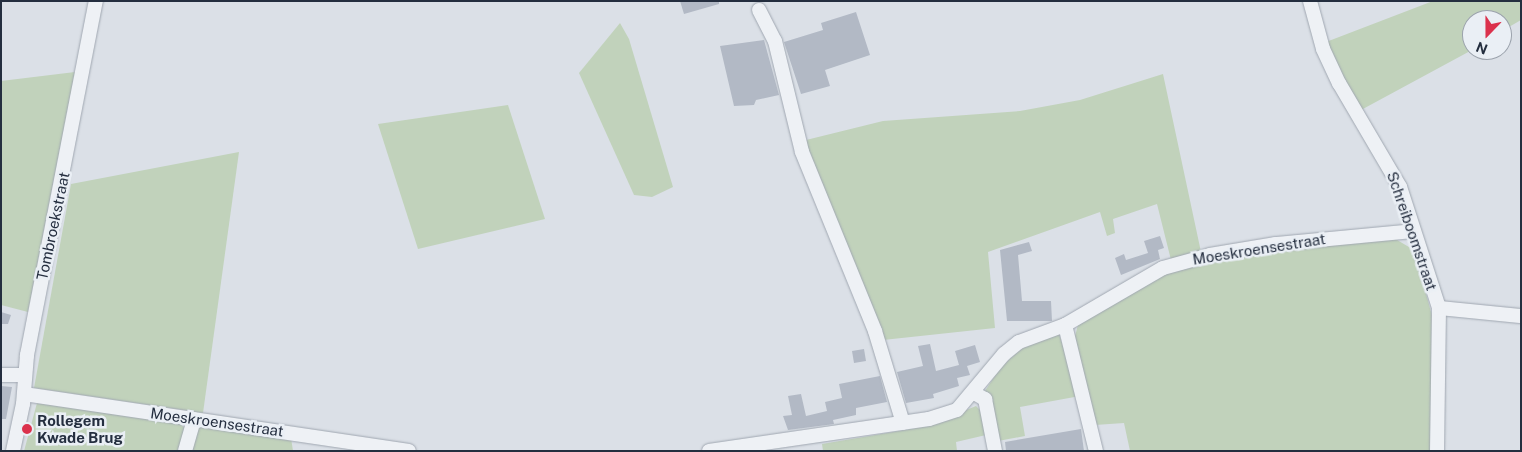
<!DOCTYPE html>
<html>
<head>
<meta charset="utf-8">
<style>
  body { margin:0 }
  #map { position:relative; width:1522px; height:452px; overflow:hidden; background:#dbe0e7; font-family:"Public Sans",sans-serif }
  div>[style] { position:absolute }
  .green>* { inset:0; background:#c1d2bb }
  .building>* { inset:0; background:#b2b9c5 }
  .roads { filter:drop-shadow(0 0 1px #a0a7b1) drop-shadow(0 0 1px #a0a7b1) }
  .minor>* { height:14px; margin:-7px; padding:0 7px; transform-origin:7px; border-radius:7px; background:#eef1f5 }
  .dots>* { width:14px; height:14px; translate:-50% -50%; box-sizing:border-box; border:2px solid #eaeff5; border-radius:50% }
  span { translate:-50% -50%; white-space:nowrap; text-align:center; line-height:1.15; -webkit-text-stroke:5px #eaeff5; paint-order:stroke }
  .street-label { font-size:15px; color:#242e3f }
  .poi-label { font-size:15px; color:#242e3f; font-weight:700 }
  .left { translate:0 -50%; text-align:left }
  .frame { position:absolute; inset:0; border:2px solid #242e3f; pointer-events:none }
  .north { position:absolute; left:1462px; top:10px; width:50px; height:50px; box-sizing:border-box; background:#eaeff5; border:1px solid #9ba2ac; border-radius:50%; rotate:202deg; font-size:14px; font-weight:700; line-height:20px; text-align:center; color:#242e3f }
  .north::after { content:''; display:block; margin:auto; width:18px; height:22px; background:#db314c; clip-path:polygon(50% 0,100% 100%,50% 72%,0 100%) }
</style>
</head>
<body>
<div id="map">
  <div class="green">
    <i style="clip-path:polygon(1433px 1px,1521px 1px,1521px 20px,1502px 31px,1502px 20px,1472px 20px,1472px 50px,1361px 110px,1337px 72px,1326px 42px)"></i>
    <i style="clip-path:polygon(620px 23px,629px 39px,673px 187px,652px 197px,634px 195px,579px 73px)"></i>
    <i style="clip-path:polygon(75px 72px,28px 312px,1px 305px,1px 81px)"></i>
    <i style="clip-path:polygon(1163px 74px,1201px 252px,1171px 260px,1157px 204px,1113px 219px,1115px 233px,1107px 236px,1100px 212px,988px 252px,995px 328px,883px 340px,802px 141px,883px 121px,1020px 111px,1080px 100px)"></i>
    <i style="clip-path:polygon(508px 105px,545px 219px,418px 249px,378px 124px)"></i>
    <i style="clip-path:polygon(239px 152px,203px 413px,34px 388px,71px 184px)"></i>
    <i style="clip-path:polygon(1392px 237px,1414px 250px,1433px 319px,1431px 451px,1130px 451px,1124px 423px,1095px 425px,1075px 336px,1078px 325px,1174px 269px,1271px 248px)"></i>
    <i style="clip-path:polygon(1059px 334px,1080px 396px,1020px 407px,1025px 436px,998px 441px,983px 394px,1000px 368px,1023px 347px)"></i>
    <i style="clip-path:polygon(37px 403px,180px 424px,186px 429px,179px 451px,24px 451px)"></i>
    <i style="clip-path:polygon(976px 406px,982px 412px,986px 435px,956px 442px,957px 451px,823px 451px,822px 444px,928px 426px)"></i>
    <i style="clip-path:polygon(198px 426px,291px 438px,293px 451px,190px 451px)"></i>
  </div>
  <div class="building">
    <i style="clip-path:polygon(680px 1px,719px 1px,719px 4px,684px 14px)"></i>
    <i style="clip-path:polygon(856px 12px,870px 55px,825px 70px,830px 86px,801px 94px,784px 42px,823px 30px,821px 23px)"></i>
    <i style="clip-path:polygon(764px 40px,779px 95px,756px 100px,754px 105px,734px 106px,720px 46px)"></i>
    <i style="clip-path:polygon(1160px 236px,1164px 248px,1158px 250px,1160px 259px,1121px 275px,1115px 258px,1124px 254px,1126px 260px,1148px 253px,1144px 241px)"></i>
    <i style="clip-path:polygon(1029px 242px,1032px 251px,1018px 255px,1022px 301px,1051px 301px,1052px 321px,1007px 321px,1000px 250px)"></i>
    <i style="clip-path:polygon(1px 312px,11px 315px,8px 324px,1px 324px)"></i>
    <i style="clip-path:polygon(930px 344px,936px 371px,959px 365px,955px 351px,975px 345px,980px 362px,967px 366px,970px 375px,957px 378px,959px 386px,933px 394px,934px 398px,906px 403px,897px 372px,923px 366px,918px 346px)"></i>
    <i style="clip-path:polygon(864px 349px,866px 361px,854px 363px,852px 351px)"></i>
    <i style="clip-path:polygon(880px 376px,887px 402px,856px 408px,856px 415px,833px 420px,834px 424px,788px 430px,783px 416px,792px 415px,788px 396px,801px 394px,806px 416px,827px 411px,825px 402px,842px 398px,839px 384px)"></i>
    <i style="clip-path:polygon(1px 386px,12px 387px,6px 419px,1px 419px)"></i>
    <i style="clip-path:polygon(1081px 429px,1084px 451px,1006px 451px,1005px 442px)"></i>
  </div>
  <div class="roads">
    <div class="minor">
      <i style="left:1310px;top:1px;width:50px;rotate:74.8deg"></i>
      <i style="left:1323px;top:49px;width:38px;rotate:65deg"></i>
      <i style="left:1339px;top:83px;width:121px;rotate:59.6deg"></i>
      <i style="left:1400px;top:187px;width:127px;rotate:72.1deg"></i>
      <i style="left:1439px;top:308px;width:143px;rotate:90.8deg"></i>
      <i style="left:759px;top:10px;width:35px;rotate:63deg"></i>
      <i style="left:775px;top:41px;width:114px;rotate:76.3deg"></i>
      <i style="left:802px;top:152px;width:193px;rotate:67.8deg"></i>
      <i style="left:875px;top:331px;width:96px;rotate:73.1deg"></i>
      <i style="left:1439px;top:308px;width:82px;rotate:5.6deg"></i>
      <i style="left:1065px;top:325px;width:130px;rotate:76.2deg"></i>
      <i style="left:1px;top:375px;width:23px"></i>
      <i style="left:974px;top:393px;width:13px;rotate:29deg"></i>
      <i style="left:985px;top:399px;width:53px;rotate:79.1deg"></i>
      <i style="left:24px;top:394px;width:389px;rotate:8.4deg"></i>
      <i style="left:13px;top:451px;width:48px;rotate:-78deg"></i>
      <i style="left:23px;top:404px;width:49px;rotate:-85.3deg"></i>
      <i style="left:27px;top:355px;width:361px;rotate:-79deg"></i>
      <i style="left:185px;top:451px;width:33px;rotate:-74deg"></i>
      <i style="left:709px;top:451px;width:222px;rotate:-8.3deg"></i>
      <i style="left:929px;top:419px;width:29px;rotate:-18deg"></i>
      <i style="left:957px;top:410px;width:73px;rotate:-50deg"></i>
      <i style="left:1004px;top:354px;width:19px;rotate:-39deg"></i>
      <i style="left:1019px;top:342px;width:49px;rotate:-20.3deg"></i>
      <i style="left:1065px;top:325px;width:113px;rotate:-30.2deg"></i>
      <i style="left:1163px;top:268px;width:49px;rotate:-15.5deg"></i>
      <i style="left:1210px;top:255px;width:67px;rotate:-9.5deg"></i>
      <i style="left:1276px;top:244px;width:138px;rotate:-5.4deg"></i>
    </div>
  </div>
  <div class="dots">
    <i style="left:27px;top:429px;background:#db314c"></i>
  </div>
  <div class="street-label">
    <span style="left:53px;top:226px;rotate:-78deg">Tombroekstraat</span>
    <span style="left:1412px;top:231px;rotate:71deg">Schreiboomstraat</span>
    <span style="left:1259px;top:249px;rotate:-9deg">Moeskroensestraat</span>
    <span style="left:217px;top:422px;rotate:8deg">Moeskroensestraat</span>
  </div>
  <div class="poi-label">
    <span class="left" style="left:37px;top:429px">Rollegem<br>Kwade Brug</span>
  </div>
  <div class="frame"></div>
  <div class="north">N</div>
</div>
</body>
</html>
